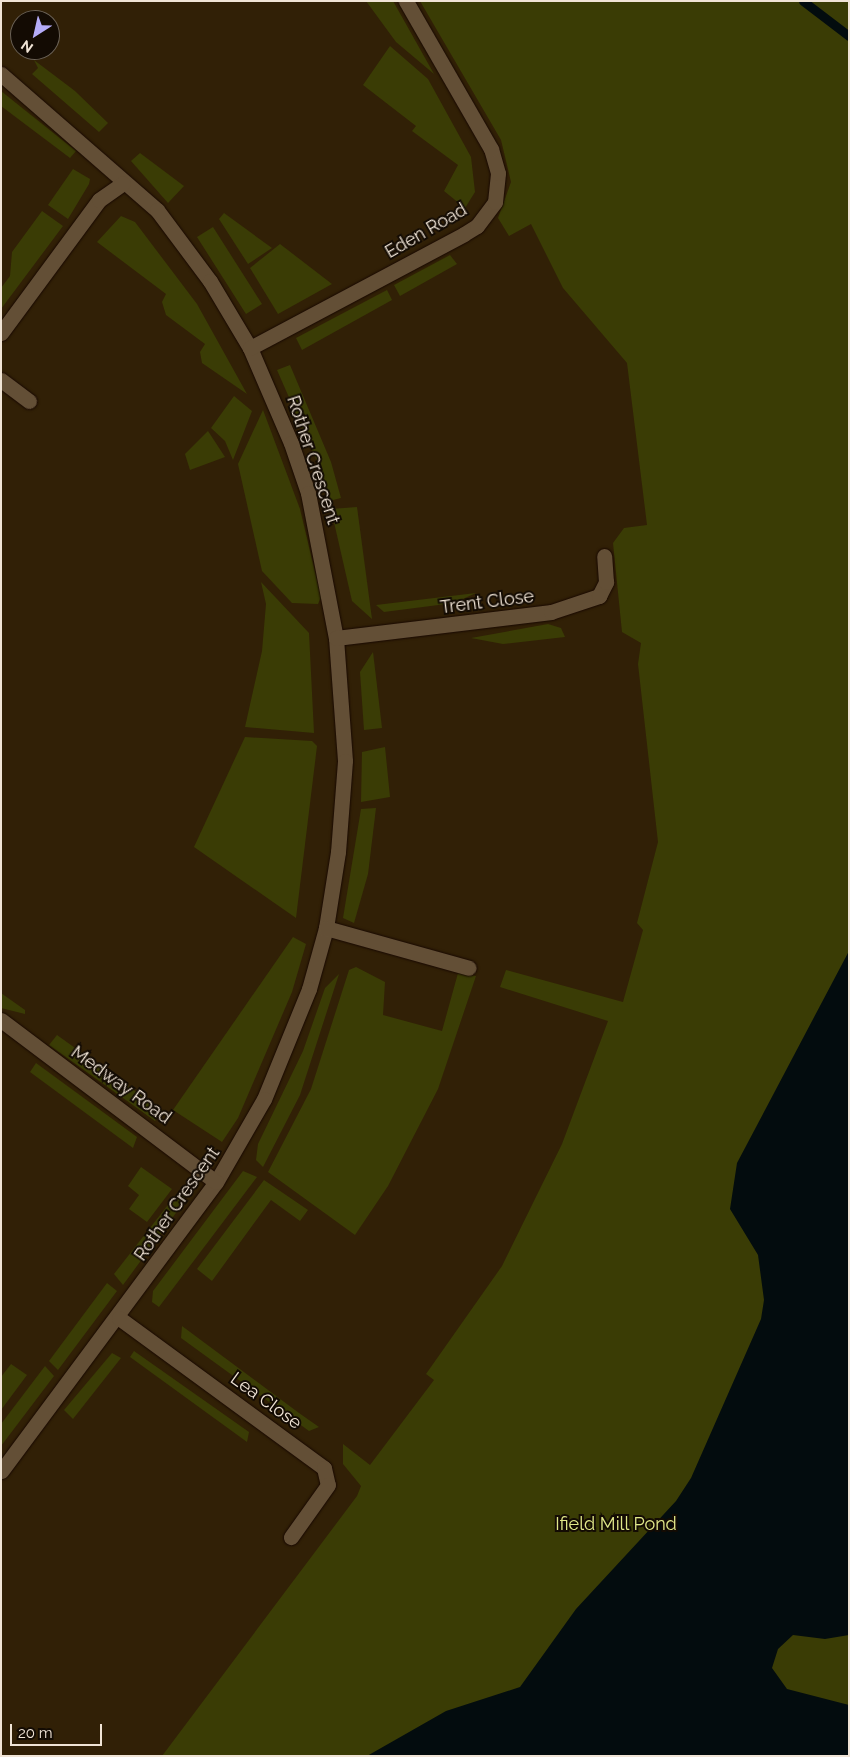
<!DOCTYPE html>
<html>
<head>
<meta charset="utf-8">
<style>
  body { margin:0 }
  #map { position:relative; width:850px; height:1757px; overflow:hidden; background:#312006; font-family:Raleway,sans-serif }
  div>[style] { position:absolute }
  .green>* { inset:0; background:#3a3c05 }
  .water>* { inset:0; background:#030c0e }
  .stream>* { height:9px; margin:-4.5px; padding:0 4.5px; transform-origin:4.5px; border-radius:4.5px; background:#030c0e }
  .roads { filter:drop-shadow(0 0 1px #180800) drop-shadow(0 0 1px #180800) }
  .street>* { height:15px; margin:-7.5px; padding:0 7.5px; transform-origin:7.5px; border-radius:7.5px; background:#634f36 }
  span { translate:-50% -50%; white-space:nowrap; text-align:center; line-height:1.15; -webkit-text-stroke:4px #130b03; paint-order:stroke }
  .street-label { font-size:18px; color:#f0e4d6 }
  .park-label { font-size:18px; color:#e1e88a }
  .frame { position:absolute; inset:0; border:2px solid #f0e4d6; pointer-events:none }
  .north { position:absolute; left:10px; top:10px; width:50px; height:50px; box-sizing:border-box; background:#130b03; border:1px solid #6b6257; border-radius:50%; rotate:215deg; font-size:14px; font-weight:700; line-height:20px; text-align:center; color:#f0e4d6 }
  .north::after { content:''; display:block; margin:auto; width:18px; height:22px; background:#b5acf8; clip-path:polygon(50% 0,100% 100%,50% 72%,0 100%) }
  .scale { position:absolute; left:10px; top:1724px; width:92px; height:22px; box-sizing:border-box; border:2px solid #f0e4d6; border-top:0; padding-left:6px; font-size:15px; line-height:18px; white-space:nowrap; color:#f0e4d6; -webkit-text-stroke:4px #130b03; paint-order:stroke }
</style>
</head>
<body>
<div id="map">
  <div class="green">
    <i style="clip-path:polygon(366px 1px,393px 1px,434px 74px,396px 42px)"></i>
    <i style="clip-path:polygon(420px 1px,849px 1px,849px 1756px,162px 1756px,357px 1496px,361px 1486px,343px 1464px,343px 1444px,370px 1465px,434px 1380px,426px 1374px,502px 1266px,562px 1144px,608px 1021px,500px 987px,506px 970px,623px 1002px,643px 930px,637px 923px,658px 842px,638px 664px,641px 643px,622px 632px,613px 543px,624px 528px,647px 525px,627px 363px,563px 288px,531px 224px,509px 236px,498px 218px,511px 182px,501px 140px)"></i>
    <i style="clip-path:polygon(390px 46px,428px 79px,471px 157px,475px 192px,465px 208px,444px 191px,458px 165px,412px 131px,416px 126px,363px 85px)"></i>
    <i style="clip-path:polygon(34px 60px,75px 91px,108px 123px,99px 132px,32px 74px,38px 68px)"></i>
    <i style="clip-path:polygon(1px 91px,76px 151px,70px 158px,1px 106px)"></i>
    <i style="clip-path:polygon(140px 153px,184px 186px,168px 203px,131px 161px)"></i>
    <i style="clip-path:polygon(73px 169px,90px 179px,89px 184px,68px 219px,48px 205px)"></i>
    <i style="clip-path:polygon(42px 211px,63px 226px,1px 309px,1px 288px,10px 276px,12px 252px)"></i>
    <i style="clip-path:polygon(224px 213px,272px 248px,248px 264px,219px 219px)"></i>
    <i style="clip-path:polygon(121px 216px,135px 222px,197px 304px,247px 394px,202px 363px,200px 352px,205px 344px,166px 315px,162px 302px,166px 294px,97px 242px)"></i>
    <i style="clip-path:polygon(213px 227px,262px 304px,246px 314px,197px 237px)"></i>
    <i style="clip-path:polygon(280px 244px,332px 284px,278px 314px,250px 268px)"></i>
    <i style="clip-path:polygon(450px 255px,457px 264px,400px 296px,394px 285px)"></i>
    <i style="clip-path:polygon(387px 290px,392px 300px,302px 350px,296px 338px)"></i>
    <i style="clip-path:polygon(290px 365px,331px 462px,341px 498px,329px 501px,319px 466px,277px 370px)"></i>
    <i style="clip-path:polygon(234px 396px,252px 411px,233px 460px,225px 441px,211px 428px)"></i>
    <i style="clip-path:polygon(263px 410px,300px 509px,321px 597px,318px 604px,292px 603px,262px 571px,238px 464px)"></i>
    <i style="clip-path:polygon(208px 431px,225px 457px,190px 470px,185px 454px)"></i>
    <i style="clip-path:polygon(357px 507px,372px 619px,352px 601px,331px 509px)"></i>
    <i style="clip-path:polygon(261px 582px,309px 633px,314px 733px,245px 727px,262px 651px,266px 604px)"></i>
    <i style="clip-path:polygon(476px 593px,454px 603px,384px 612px,376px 605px)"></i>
    <i style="clip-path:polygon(548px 624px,561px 628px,565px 637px,503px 644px,471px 638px)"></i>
    <i style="clip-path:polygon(373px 652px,382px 728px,364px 730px,360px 672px)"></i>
    <i style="clip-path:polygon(245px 737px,312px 741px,317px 746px,296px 918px,194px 847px)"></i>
    <i style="clip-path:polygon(385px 747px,390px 797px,361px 802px,362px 752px)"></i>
    <i style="clip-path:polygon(376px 808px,368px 874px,354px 923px,343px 918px,361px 809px)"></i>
    <i style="clip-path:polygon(293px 937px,306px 944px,292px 992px,238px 1118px,222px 1142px,173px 1110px)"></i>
    <i style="clip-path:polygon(356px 967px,385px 982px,383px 1015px,442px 1031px,458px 973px,476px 976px,438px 1089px,388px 1186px,355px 1235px,268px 1172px,311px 1089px,349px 970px)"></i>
    <i style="clip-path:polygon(339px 974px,300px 1095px,263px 1167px,256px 1160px,258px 1144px,303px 1051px,325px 988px)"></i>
    <i style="clip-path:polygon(1px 993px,25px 1010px,25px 1014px,1px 1008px)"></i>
    <i style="clip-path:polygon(57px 1035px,163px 1111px,155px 1121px,49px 1045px)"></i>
    <i style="clip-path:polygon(36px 1063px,137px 1137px,133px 1148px,30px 1072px)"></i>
    <i style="clip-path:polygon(141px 1167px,172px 1189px,147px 1222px,129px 1209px,139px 1195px,128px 1186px)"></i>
    <i style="clip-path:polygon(243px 1171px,257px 1177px,159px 1307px,152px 1302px,153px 1291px)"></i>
    <i style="clip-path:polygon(264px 1180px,308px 1210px,300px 1221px,271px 1200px,212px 1281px,197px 1269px)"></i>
    <i style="clip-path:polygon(178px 1192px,185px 1197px,181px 1206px,123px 1285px,114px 1274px)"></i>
    <i style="clip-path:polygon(107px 1283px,117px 1291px,58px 1370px,49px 1361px)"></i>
    <i style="clip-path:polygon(182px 1326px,299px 1413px,319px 1427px,309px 1431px,181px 1338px)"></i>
    <i style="clip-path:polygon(134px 1351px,249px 1432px,247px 1442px,130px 1357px)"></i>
    <i style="clip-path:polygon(112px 1353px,121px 1358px,73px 1419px,64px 1410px)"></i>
    <i style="clip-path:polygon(11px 1364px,27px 1375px,1px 1410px,1px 1377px)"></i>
    <i style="clip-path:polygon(45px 1366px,54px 1376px,1px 1446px,1px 1424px)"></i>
  </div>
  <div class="water">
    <i style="clip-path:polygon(849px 951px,849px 1635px,825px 1639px,793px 1635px,778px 1649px,772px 1668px,787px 1689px,849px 1705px,849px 1756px,367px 1756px,446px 1711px,520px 1687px,576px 1609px,676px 1501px,691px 1478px,761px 1319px,764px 1300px,758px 1255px,730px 1209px,737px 1163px)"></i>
  </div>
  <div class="stream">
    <i style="left:803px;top:1px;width:58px;rotate:37.3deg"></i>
  </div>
  <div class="roads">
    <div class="street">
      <i style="left:1px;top:74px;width:207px;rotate:41.1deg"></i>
      <i style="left:157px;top:210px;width:89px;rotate:53.3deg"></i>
      <i style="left:210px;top:281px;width:78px;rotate:59.2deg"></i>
      <i style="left:250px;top:348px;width:103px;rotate:66.7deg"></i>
      <i style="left:291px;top:443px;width:53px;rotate:71.2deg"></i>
      <i style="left:308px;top:493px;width:148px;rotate:79.1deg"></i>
      <i style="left:336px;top:638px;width:123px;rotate:85.8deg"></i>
      <i style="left:345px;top:761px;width:91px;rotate:94.4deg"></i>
      <i style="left:338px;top:852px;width:77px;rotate:99deg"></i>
      <i style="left:326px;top:928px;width:63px;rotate:105.6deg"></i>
      <i style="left:309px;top:989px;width:119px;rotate:112.2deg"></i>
      <i style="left:264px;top:1099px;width:96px;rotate:120deg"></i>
      <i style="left:216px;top:1182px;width:360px;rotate:126.6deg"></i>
      <i style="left:1px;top:333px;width:165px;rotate:-53.6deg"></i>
      <i style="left:99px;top:200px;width:29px;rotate:-35deg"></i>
      <i style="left:250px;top:348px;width:242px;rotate:-28deg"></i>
      <i style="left:464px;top:234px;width:15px;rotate:-32deg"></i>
      <i style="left:477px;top:226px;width:30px;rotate:-53deg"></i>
      <i style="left:495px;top:202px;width:29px;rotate:-84deg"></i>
      <i style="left:498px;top:173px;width:25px;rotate:-106deg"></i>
      <i style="left:491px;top:149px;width:171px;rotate:-119.9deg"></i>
      <i style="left:1px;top:380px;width:35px;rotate:37deg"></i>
      <i style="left:336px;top:638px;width:217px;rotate:-6.9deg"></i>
      <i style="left:551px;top:612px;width:51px;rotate:-18.4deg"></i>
      <i style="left:599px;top:596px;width:16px;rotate:-63deg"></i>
      <i style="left:606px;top:582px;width:26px;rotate:-94deg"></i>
      <i style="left:326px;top:928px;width:148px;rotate:15.6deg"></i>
      <i style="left:1px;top:1020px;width:269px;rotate:37deg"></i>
      <i style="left:119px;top:1318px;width:254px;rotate:36.2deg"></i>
      <i style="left:324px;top:1468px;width:17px;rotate:77deg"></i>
      <i style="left:328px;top:1485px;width:64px;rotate:125.4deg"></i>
    </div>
  </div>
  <div class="street-label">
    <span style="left:426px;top:231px;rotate:-30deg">Eden Road</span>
    <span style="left:313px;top:460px;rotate:72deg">Rother Crescent</span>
    <span style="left:487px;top:602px;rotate:-7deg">Trent Close</span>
    <span style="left:121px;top:1085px;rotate:36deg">Medway Road</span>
    <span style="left:177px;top:1204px;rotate:-55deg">Rother Crescent</span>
    <span style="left:266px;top:1401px;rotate:36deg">Lea Close</span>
  </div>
  <div class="park-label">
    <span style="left:616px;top:1524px">Ifield Mill Pond</span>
  </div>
  <div class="frame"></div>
  <div class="north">N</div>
  <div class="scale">20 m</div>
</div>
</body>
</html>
